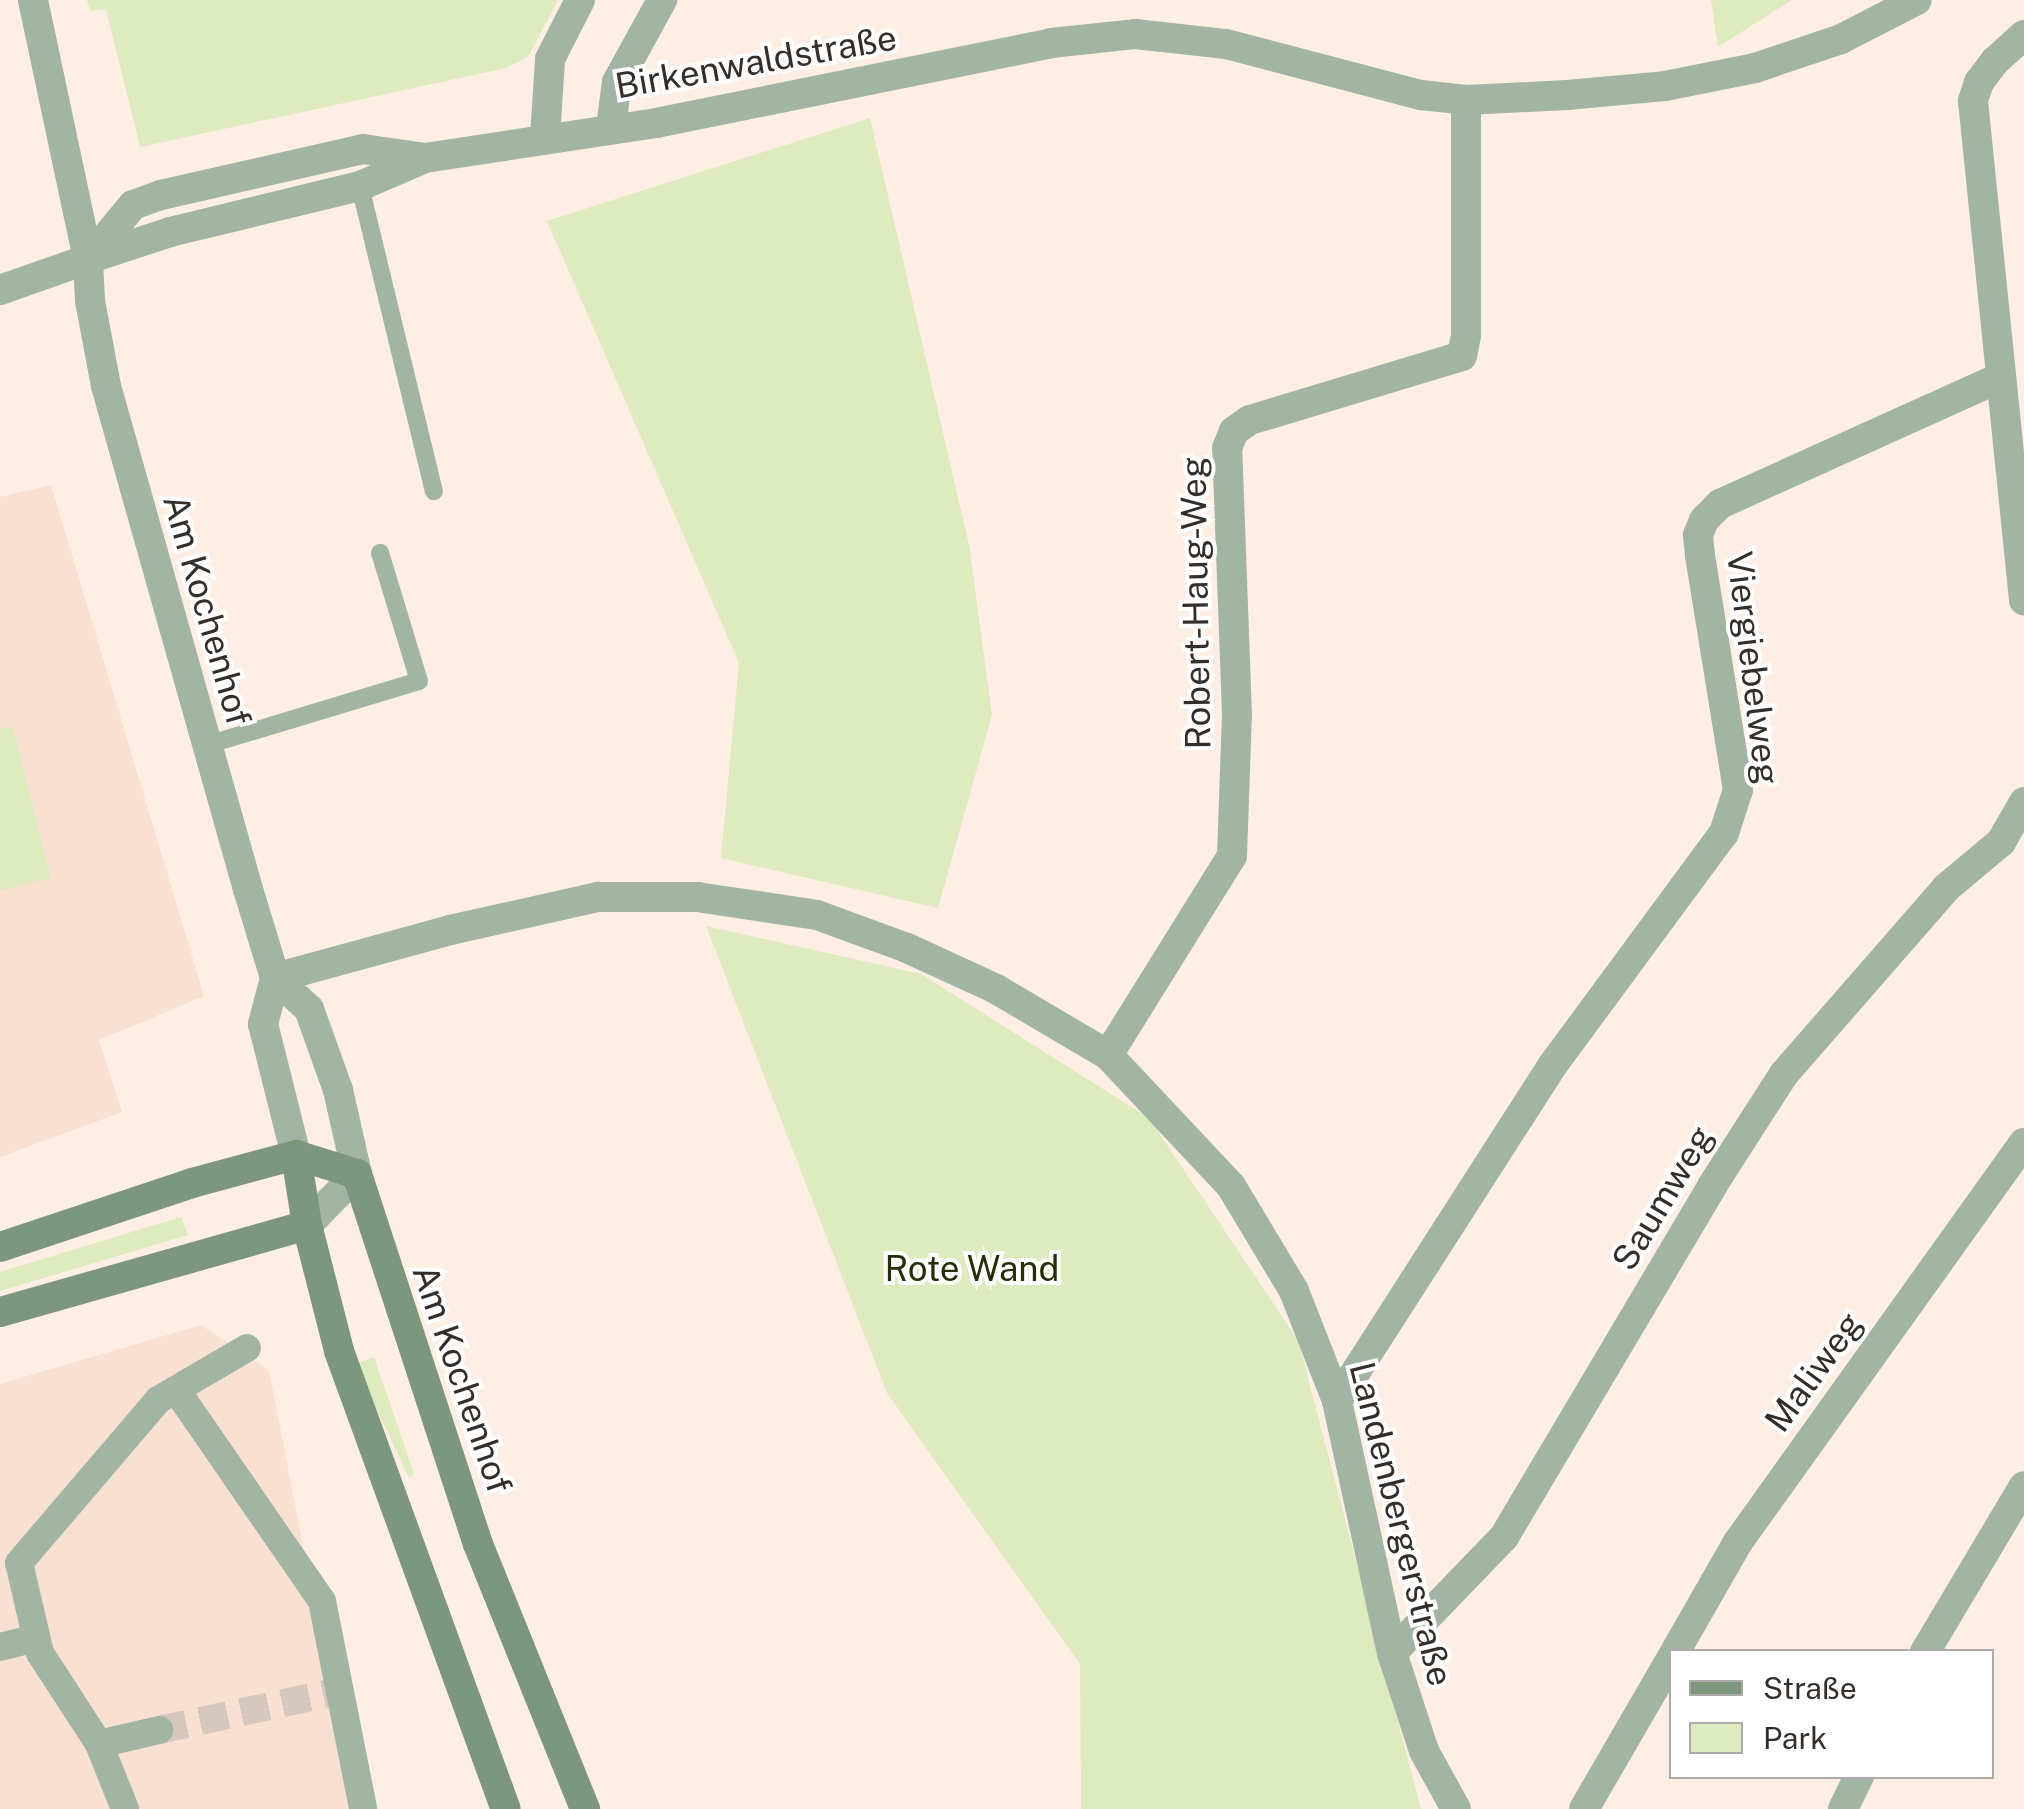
<!DOCTYPE html>
<html>
<head>
<meta charset="utf-8">
<style>
  body { margin:0 }
  #map { position:relative; width:2024px; height:1809px; overflow:hidden; background:#ffeee3; font-family:"Public Sans",sans-serif }
  div>[style] { position:absolute }
  .built>* { inset:0; background:#f9e1d2 }
  .green>* { inset:0; background:#ddebbe }
  .pedestrian-tunnel>* { height:28px; margin-top:-14px; transform-origin:0; background:repeating-linear-gradient(90deg,#d6c8be 0 28px,transparent 0 42px) }
  .service>* { height:18px; margin:-9px; padding:0 9px; transform-origin:9px; border-radius:9px; background:#a2b5a4 }
  .pedestrian>* { height:28px; margin:-14px; padding:0 14px; transform-origin:14px; border-radius:14px; background:#a2b5a4 }
  .minor>* { height:30px; margin:-15px; padding:0 15px; transform-origin:15px; border-radius:15px; background:#a2b5a4 }
  .tertiary>* { height:30px; margin:-15px; padding:0 15px; transform-origin:15px; border-radius:15px; background:#a2b5a4 }
  .secondary>* { height:30px; margin:-15px; padding:0 15px; transform-origin:15px; border-radius:15px; background:#7c977e }
  span { translate:-50% -50%; white-space:nowrap; text-align:center; line-height:1.15; -webkit-text-stroke:8px #fefffe; paint-order:stroke }
  .street-label { font-size:35px; color:#342e2a }
  .park-label { font-size:35px; color:#252e07 }
  .legend { position:absolute; left:1669px; top:1649px; width:325px; height:130px; box-sizing:border-box; background:#fefffe; border:2px solid #adaba9; margin:0; padding:12px 18px; list-style:none; font-size:30px; color:#342e2a }
  .legend li { display:flex; align-items:center; gap:20px; height:50px }
  .legend b { width:50px; border:2px solid #adaba9 }
</style>
</head>
<body>
<div id="map">
  <div class="built">
    <i style="clip-path:polygon(51px 485px,204px 996px,99px 1040px,122px 1112px,0 1157px,0 497px)"></i>
    <i style="clip-path:polygon(201px 1325px,269px 1370px,354px 1809px,0 1809px,0 1384px)"></i>
  </div>
  <div class="green">
    <i style="clip-path:polygon(87px 0,558px 0,528px 57px,506px 68px,140px 147px,106px 9px,90px 11px)"></i>
    <i style="clip-path:polygon(1711px 0,1792px 0,1718px 47px)"></i>
    <i style="clip-path:polygon(870px 118px,969px 545px,992px 715px,938px 908px,721px 858px,739px 663px,547px 221px)"></i>
    <i style="clip-path:polygon(13px 726px,51px 878px,0 891px,0 729px)"></i>
    <i style="clip-path:polygon(706px 926px,921px 974px,1149px 1118px,1298px 1340px,1421px 1809px,1081px 1809px,1080px 1664px,887px 1393px)"></i>
    <i style="clip-path:polygon(181px 1217px,188px 1235px,0 1291px,0 1272px)"></i>
    <i style="clip-path:polygon(374px 1357px,414px 1474px,409px 1478px,369px 1393px,360px 1362px)"></i>
  </div>
  <div class="pedestrian-tunnel">
    <i style="left:159px;top:1730px;width:185px;rotate:-12.2deg"></i>
  </div>
  <div class="service">
    <i style="left:360px;top:186px;width:314px;rotate:76.4deg"></i>
    <i style="left:207px;top:745px;width:221px;rotate:-16.8deg"></i>
    <i style="left:419px;top:681px;width:134px;rotate:-106.9deg"></i>
  </div>
  <div class="pedestrian">
    <i style="left:177px;top:1391px;width:255px;rotate:55.4deg"></i>
    <i style="left:322px;top:1601px;width:212px;rotate:78.8deg"></i>
    <i style="left:0;top:1647px;width:37px;rotate:-14deg"></i>
    <i style="left:99px;top:1744px;width:62px;rotate:-13.1deg"></i>
    <i style="left:125px;top:1809px;width:70px;rotate:-111.8deg"></i>
    <i style="left:99px;top:1744px;width:108px;rotate:-123deg"></i>
    <i style="left:40px;top:1653px;width:92px;rotate:-103.1deg"></i>
    <i style="left:19px;top:1563px;width:214px;rotate:-49.5deg"></i>
    <i style="left:158px;top:1400px;width:103px;rotate:-30.3deg"></i>
  </div>
  <div class="minor">
    <i style="left:2024px;top:35px;width:39px;rotate:138deg"></i>
    <i style="left:1995px;top:61px;width:26px;rotate:127deg"></i>
    <i style="left:1979px;top:82px;width:20px;rotate:108deg"></i>
    <i style="left:1973px;top:101px;width:502px;rotate:84.16deg"></i>
    <i style="left:545px;top:137px;width:78px;rotate:-86.3deg"></i>
    <i style="left:550px;top:59px;width:66px;rotate:-63deg"></i>
    <i style="left:0;top:290px;width:93px;rotate:-19.4deg"></i>
    <i style="left:88px;top:259px;width:265px;rotate:-102deg"></i>
    <i style="left:275px;top:978px;width:181px;rotate:-15.3deg"></i>
    <i style="left:450px;top:930px;width:152px;rotate:-12.6deg"></i>
    <i style="left:598px;top:897px;width:99px"></i>
    <i style="left:697px;top:897px;width:121px;rotate:8.5deg"></i>
    <i style="left:817px;top:915px;width:96px;rotate:20.1deg"></i>
    <i style="left:907px;top:948px;width:98px;rotate:24.7deg"></i>
    <i style="left:996px;top:989px;width:130px;rotate:30.5deg"></i>
    <i style="left:1108px;top:1055px;width:180px;rotate:46.8deg"></i>
    <i style="left:1231px;top:1186px;width:122px;rotate:59deg"></i>
    <i style="left:1294px;top:1291px;width:118px;rotate:68.6deg"></i>
    <i style="left:1337px;top:1401px;width:258px;rotate:77.7deg"></i>
    <i style="left:1392px;top:1653px;width:103px;rotate:71.9deg"></i>
    <i style="left:1424px;top:1751px;width:66px;rotate:61.1deg"></i>
    <i style="left:1108px;top:1055px;width:234px;rotate:-58.1deg"></i>
    <i style="left:1232px;top:856px;width:141px;rotate:-88deg"></i>
    <i style="left:1237px;top:715px;width:267px;rotate:-92.1deg"></i>
    <i style="left:1227px;top:448px;width:18px;rotate:-68deg"></i>
    <i style="left:1234px;top:431px;width:19px;rotate:-35deg"></i>
    <i style="left:1250px;top:420px;width:221px;rotate:-16.8deg"></i>
    <i style="left:1462px;top:356px;width:21px;rotate:-79deg"></i>
    <i style="left:1466px;top:335px;width:235px;rotate:-90deg"></i>
    <i style="left:1337px;top:1401px;width:398px;rotate:-57.3deg"></i>
    <i style="left:1552px;top:1066px;width:290px;rotate:-53.6deg"></i>
    <i style="left:1724px;top:833px;width:45px;rotate:-72deg"></i>
    <i style="left:1738px;top:790px;width:238px;rotate:-99.2deg"></i>
    <i style="left:1700px;top:555px;width:20px;rotate:-96deg"></i>
    <i style="left:1698px;top:535px;width:16px;rotate:-68deg"></i>
    <i style="left:1704px;top:520px;width:23px;rotate:-45deg"></i>
    <i style="left:1720px;top:504px;width:308px;rotate:-24.3deg"></i>
    <i style="left:1675px;top:1652px;width:127px;rotate:-60.2deg"></i>
    <i style="left:1738px;top:1542px;width:491px;rotate:-54.4deg"></i>
    <i style="left:1925px;top:1652px;width:193px;rotate:-59.2deg"></i>
    <i style="left:1392px;top:1653px;width:161px;rotate:-46deg"></i>
    <i style="left:1504px;top:1537px;width:408px;rotate:-59.3deg"></i>
    <i style="left:1712px;top:1186px;width:133px;rotate:-57.3deg"></i>
    <i style="left:1784px;top:1074px;width:247px;rotate:-48.9deg"></i>
    <i style="left:1946px;top:888px;width:72px;rotate:-39.9deg"></i>
    <i style="left:2001px;top:842px;width:46px;rotate:-60.1deg"></i>
    <i style="left:1584px;top:1809px;width:176px;rotate:-59.9deg"></i>
    <i style="left:1843px;top:1809px;width:37px;rotate:-64deg"></i>
  </div>
  <div class="tertiary">
    <i style="left:611px;top:127px;width:45px;rotate:-82.4deg"></i>
    <i style="left:617px;top:82px;width:94px;rotate:-61.2deg"></i>
    <i style="left:88px;top:259px;width:86px;rotate:-18.2deg"></i>
    <i style="left:170px;top:232px;width:195px;rotate:-13.6deg"></i>
    <i style="left:360px;top:186px;width:71px;rotate:-23.3deg"></i>
    <i style="left:425px;top:158px;width:234px;rotate:-8.6deg"></i>
    <i style="left:656px;top:123px;width:403px;rotate:-11.4deg"></i>
    <i style="left:1051px;top:43px;width:84px;rotate:-6.1deg"></i>
    <i style="left:1135px;top:34px;width:92px;rotate:6.3deg"></i>
    <i style="left:1226px;top:44px;width:202px;rotate:14.7deg"></i>
    <i style="left:1421px;top:95px;width:45px;rotate:6.3deg"></i>
    <i style="left:1466px;top:100px;width:101px;rotate:-2.8deg"></i>
    <i style="left:1567px;top:95px;width:98px;rotate:-5.2deg"></i>
    <i style="left:1665px;top:86px;width:92px;rotate:-11.3deg"></i>
    <i style="left:1755px;top:68px;width:91px;rotate:-18.6deg"></i>
    <i style="left:1841px;top:39px;width:85px;rotate:-27.2deg"></i>
    <i style="left:88px;top:259px;width:42px;rotate:87.3deg"></i>
    <i style="left:90px;top:301px;width:86px;rotate:79.3deg"></i>
    <i style="left:106px;top:386px;width:523px;rotate:74.24deg"></i>
    <i style="left:248px;top:889px;width:93px;rotate:73.1deg"></i>
    <i style="left:275px;top:978px;width:46px;rotate:42.4deg"></i>
    <i style="left:309px;top:1009px;width:86px;rotate:70.3deg"></i>
    <i style="left:338px;top:1090px;width:86px;rotate:77.3deg"></i>
    <i style="left:357px;top:1174px;width:71px;rotate:134.4deg"></i>
    <i style="left:88px;top:259px;width:70px;rotate:-50.2deg"></i>
    <i style="left:133px;top:205px;width:30px;rotate:-20deg"></i>
    <i style="left:161px;top:195px;width:207px;rotate:-12.8deg"></i>
    <i style="left:363px;top:149px;width:63px;rotate:8.3deg"></i>
    <i style="left:275px;top:978px;width:48px;rotate:104.6deg"></i>
    <i style="left:263px;top:1024px;width:135px;rotate:75.9deg"></i>
  </div>
  <div class="secondary">
    <i style="left:296px;top:1155px;width:71px;rotate:81.1deg"></i>
    <i style="left:307px;top:1225px;width:130px;rotate:75.7deg"></i>
    <i style="left:339px;top:1351px;width:487px;rotate:70deg"></i>
    <i style="left:0;top:1247px;width:202px;rotate:-18.4deg"></i>
    <i style="left:192px;top:1183px;width:108px;rotate:-15.1deg"></i>
    <i style="left:296px;top:1155px;width:64px;rotate:17.3deg"></i>
    <i style="left:357px;top:1174px;width:389px;rotate:71.9deg"></i>
    <i style="left:478px;top:1544px;width:286px;rotate:68deg"></i>
    <i style="left:0;top:1312px;width:319px;rotate:-15.8deg"></i>
  </div>
  <div class="street-label">
    <span style="left:756px;top:62px;rotate:-10deg">Birkenwaldstraße</span>
    <span style="left:1196px;top:603px;rotate:-91deg">Robert-Haug-Weg</span>
    <span style="left:207px;top:610px;rotate:74deg">Am Kochenhof</span>
    <span style="left:1753px;top:668px;rotate:83deg">Viergiebelweg</span>
    <span style="left:1663px;top:1198px;rotate:-59deg">Saumweg</span>
    <span style="left:1814px;top:1372px;rotate:-54deg">Maliweg</span>
    <span style="left:462px;top:1379px;rotate:71deg">Am Kochenhof</span>
    <span style="left:1401px;top:1524px;rotate:76deg">Landenbergerstraße</span>
  </div>
  <div class="park-label">
    <span style="left:972px;top:1269px">Rote Wand</span>
  </div>
  <ul class="legend">
  <li><b style="height:12px;background:#7c977e"></b>Straße</li>
  <li><b style="height:28px;background:#ddebbe"></b>Park</li>
  </ul>
</div>
</body>
</html>
